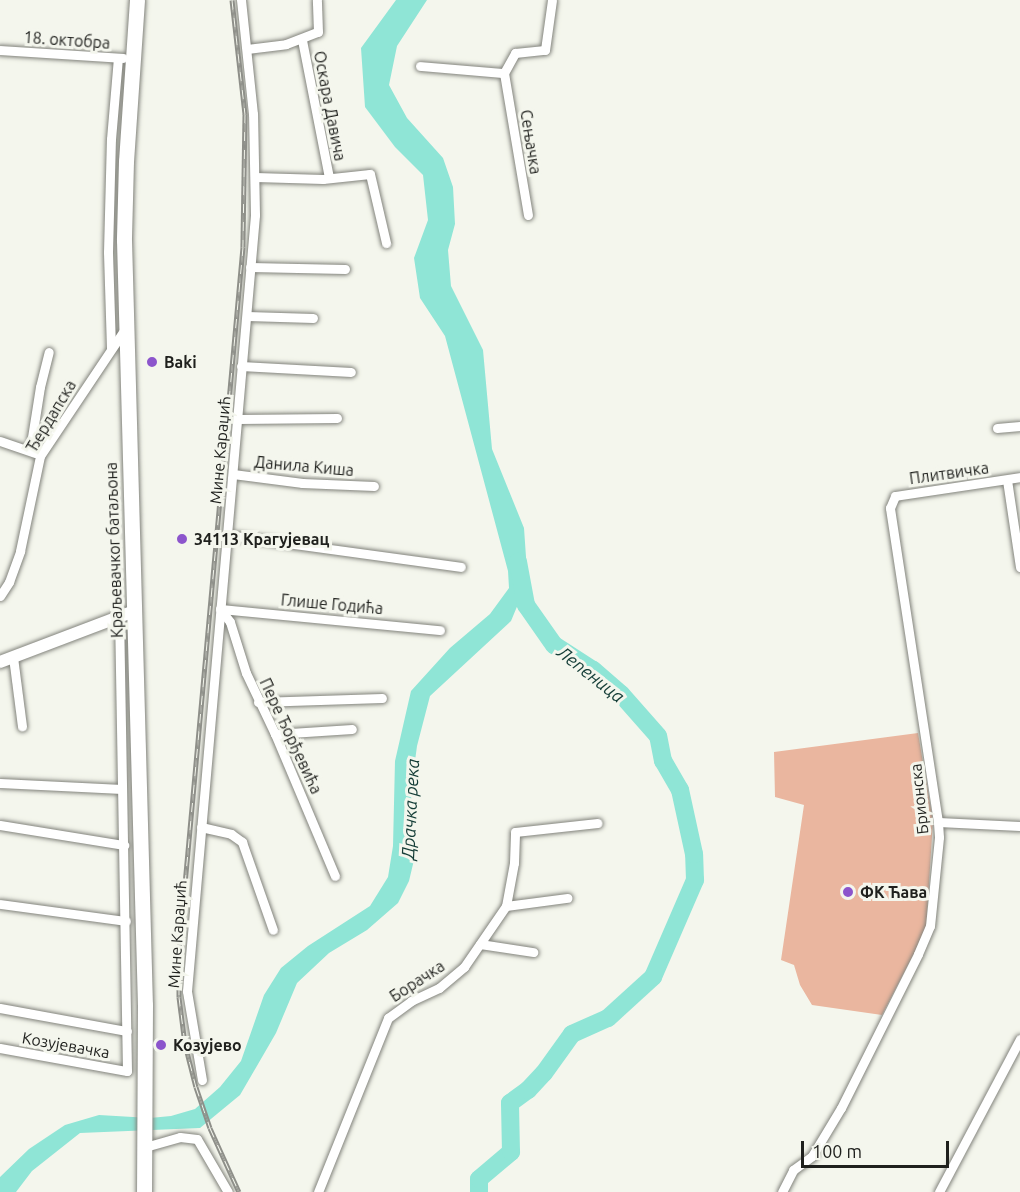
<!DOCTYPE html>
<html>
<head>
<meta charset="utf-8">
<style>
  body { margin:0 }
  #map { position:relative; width:1020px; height:1192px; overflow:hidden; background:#f4f6ed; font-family:Ubuntu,sans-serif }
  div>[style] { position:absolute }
  .green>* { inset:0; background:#eab69f }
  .water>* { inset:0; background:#8fe5d6 }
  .river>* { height:18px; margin:-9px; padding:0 9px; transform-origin:9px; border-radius:9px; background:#8fe5d6 }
  .roads { filter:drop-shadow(0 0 2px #82837c) drop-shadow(0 0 2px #82837c) }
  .minor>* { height:9px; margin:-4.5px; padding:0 4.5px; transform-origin:4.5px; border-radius:4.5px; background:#fff }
  .tertiary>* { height:12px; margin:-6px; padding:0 6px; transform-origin:6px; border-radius:6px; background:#fff }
  .primary>* { height:15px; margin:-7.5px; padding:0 7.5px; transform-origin:7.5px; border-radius:7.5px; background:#fff }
  .rail>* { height:5px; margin-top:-2.5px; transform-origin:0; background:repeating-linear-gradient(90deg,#f4f6ed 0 9px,#8e8f89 0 18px); box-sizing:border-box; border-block:2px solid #8e8f89 }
  .dots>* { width:16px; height:16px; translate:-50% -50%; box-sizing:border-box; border:3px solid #f4f6ed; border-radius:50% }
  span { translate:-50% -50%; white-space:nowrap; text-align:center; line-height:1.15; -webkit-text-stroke:6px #f4f6ed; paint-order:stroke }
  .street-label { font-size:16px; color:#1f201d }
  .poi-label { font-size:16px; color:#1f201d; font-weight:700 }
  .left { translate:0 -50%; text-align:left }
  .water-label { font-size:18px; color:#143d37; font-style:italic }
  .scale { position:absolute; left:801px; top:1141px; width:148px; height:27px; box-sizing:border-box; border:3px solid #1f201d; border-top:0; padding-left:8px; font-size:18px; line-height:21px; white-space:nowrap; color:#1f201d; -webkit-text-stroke:4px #f4f6ed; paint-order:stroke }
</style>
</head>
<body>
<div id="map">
  <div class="green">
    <i style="clip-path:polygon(918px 733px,933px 821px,926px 930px,882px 1015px,812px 1005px,800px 985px,794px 965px,781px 960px,804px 805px,775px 797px,774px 752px)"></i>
  </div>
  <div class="water">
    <i style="clip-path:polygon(396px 0,427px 0,397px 46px,389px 85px,407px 118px,443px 158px,453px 187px,455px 224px,448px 250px,451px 286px,483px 350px,492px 449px,524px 528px,528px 586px,518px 587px,521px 597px,511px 621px,430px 696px,417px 746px,411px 791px,414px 860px,409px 881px,398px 903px,367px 930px,329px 953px,297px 983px,276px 1033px,240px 1095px,200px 1128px,80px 1133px,32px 1171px,16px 1192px,0 1192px,0 1177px,29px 1149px,65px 1125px,99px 1115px,150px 1118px,171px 1116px,195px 1109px,220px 1087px,241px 1061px,264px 995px,281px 968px,308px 946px,370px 906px,388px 877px,393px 846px,395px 761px,411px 691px,450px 648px,490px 614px,509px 588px,508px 571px,445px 336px,420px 298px,414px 258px,428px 220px,423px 175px,395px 147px,365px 107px,361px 48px)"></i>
  </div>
  <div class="river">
    <i style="left:479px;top:1192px;width:13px;rotate:-90deg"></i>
    <i style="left:479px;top:1179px;width:42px;rotate:-40.2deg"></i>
    <i style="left:511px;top:1152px;width:49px;rotate:-91.2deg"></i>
    <i style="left:510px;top:1103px;width:22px;rotate:-36deg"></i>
    <i style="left:528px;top:1090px;width:23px;rotate:-47deg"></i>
    <i style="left:544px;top:1073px;width:48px;rotate:-54.3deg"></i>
    <i style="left:572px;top:1034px;width:39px;rotate:-24deg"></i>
    <i style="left:608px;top:1018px;width:61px;rotate:-42.3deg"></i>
    <i style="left:653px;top:977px;width:106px;rotate:-66.6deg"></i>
    <i style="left:695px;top:880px;width:26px;rotate:-92deg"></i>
    <i style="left:694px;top:854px;width:66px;rotate:-102.3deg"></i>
    <i style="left:680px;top:790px;width:34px;rotate:-120deg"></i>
    <i style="left:663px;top:761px;width:25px;rotate:-101deg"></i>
    <i style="left:658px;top:736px;width:56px;rotate:-131.4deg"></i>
    <i style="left:621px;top:694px;width:37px;rotate:-139deg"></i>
    <i style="left:593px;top:670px;width:46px;rotate:-147.3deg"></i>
    <i style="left:554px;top:645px;width:49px;rotate:-125deg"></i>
    <i style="left:526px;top:605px;width:44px;rotate:-100.5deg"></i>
  </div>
  <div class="roads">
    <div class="minor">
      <i style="left:302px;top:40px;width:140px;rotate:78.9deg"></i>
      <i style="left:247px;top:49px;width:39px;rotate:-7deg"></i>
      <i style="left:286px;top:44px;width:34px;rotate:-21deg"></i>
      <i style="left:318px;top:32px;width:32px;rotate:-92deg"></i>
      <i style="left:0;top:50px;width:123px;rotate:3.7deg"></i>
      <i style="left:420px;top:66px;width:84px;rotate:4.8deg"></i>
      <i style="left:255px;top:177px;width:68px;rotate:1.7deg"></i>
      <i style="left:323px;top:179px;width:47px;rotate:-6.1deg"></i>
      <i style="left:370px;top:174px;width:71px;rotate:76.9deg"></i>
      <i style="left:528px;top:215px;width:144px;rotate:-99.6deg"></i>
      <i style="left:504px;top:73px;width:23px;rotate:-61deg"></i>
      <i style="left:515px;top:53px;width:30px;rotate:-6deg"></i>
      <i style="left:545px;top:50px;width:50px;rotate:-82deg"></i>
      <i style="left:250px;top:267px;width:95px;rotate:1.2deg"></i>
      <i style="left:247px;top:316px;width:66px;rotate:1.7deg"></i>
      <i style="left:111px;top:348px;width:96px;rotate:-91.8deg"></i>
      <i style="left:108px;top:252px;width:113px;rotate:-88.5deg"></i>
      <i style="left:111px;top:139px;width:81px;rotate:-85.1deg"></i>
      <i style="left:241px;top:366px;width:110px;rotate:3.1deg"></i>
      <i style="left:238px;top:419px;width:99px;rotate:-0.6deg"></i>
      <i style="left:997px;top:428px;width:23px;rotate:-5deg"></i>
      <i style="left:0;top:441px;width:37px;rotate:19deg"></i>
      <i style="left:30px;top:450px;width:64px;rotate:-81deg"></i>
      <i style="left:40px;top:387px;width:36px;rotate:-76deg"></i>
      <i style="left:233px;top:474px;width:70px;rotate:7.4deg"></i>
      <i style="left:302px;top:483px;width:72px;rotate:2.4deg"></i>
      <i style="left:1007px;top:480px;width:88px;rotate:81.5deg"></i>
      <i style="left:228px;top:535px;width:235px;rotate:7.8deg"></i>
      <i style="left:0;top:596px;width:17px;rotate:-57deg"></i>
      <i style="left:9px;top:582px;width:33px;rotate:-70deg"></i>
      <i style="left:20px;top:551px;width:97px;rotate:-78.1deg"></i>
      <i style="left:40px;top:456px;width:153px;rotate:-56.2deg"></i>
      <i style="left:220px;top:609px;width:16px;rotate:52deg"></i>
      <i style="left:230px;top:622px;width:53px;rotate:72.6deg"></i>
      <i style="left:246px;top:673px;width:68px;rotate:64.6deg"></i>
      <i style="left:275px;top:734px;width:154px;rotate:67.1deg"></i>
      <i style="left:220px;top:609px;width:221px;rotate:5.5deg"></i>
      <i style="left:13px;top:657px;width:70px;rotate:82.6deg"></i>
      <i style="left:258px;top:702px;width:124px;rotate:-1.8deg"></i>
      <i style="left:275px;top:734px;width:77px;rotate:-3.7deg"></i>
      <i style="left:0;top:783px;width:122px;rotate:2.8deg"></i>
      <i style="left:938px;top:822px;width:82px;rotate:2.8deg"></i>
      <i style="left:0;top:825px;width:126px;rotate:9.2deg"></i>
      <i style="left:201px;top:827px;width:31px;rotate:13deg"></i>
      <i style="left:231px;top:834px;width:14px;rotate:36deg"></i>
      <i style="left:242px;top:842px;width:93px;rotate:70.6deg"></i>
      <i style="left:0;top:904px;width:127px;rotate:7.7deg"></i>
      <i style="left:506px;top:906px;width:62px;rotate:-7.5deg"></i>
      <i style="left:480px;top:944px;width:54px;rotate:8.6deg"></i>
      <i style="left:0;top:1008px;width:129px;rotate:10.3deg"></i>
      <i style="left:0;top:1048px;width:129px;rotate:10.3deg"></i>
      <i style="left:127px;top:1071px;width:455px;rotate:-91deg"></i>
      <i style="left:202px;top:1080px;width:90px;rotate:-99.6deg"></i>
      <i style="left:187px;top:991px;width:779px;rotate:-84.99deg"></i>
      <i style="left:255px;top:215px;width:101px;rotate:-91.1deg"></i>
      <i style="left:253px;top:114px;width:115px;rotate:-96deg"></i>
      <i style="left:145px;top:1147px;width:36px;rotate:-16deg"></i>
      <i style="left:180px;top:1137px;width:17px;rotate:7deg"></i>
      <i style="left:197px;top:1139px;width:61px;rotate:59.7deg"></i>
      <i style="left:318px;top:1192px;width:188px;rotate:-68.1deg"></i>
      <i style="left:388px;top:1018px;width:29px;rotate:-36deg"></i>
      <i style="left:411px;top:1001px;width:31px;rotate:-25deg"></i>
      <i style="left:439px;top:988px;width:33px;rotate:-40deg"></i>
      <i style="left:464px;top:967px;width:74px;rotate:-55.5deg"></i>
      <i style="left:506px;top:906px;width:44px;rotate:-79.5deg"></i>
      <i style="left:514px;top:863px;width:31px;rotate:-88deg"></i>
      <i style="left:515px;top:832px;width:83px;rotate:-6.2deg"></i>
      <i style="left:782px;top:1192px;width:25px;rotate:-63deg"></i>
      <i style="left:793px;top:1170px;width:24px;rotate:-36deg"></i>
      <i style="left:812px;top:1156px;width:56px;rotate:-58.9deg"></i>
      <i style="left:841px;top:1108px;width:172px;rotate:-63.4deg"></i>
      <i style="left:918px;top:954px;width:30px;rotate:-67deg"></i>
      <i style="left:930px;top:926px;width:89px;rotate:-84.2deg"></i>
      <i style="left:939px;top:837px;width:15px;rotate:-94deg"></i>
      <i style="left:938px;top:822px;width:318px;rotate:-98.7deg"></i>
      <i style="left:890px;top:508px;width:13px;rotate:-67deg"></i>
      <i style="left:895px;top:496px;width:126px;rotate:-8.6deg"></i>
      <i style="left:939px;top:1192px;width:173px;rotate:-62.1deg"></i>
    </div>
    <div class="tertiary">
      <i style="left:0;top:662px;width:143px;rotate:-20.8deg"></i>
    </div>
    <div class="primary">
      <i style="left:137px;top:0;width:161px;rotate:93.9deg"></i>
      <i style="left:126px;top:161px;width:79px;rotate:91.5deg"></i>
      <i style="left:124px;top:240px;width:765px;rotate:88.43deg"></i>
      <i style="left:145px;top:1005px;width:187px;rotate:90.3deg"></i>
    </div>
  </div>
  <div class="rail">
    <i style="left:232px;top:0;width:115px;rotate:83.5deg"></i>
    <i style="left:245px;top:114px;width:133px;rotate:90.9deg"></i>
    <i style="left:243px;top:247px;width:706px;rotate:95.2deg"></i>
    <i style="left:179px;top:950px;width:47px;rotate:90deg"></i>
    <i style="left:179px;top:997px;width:47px;rotate:82.7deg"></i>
    <i style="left:185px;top:1044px;width:44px;rotate:75.7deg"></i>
    <i style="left:196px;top:1087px;width:43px;rotate:71.1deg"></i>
    <i style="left:210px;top:1128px;width:70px;rotate:65.6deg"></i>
  </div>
  <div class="dots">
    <i style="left:152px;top:362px;background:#8c55cc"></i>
    <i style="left:182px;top:539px;background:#8c55cc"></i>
    <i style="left:848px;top:892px;background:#8c55cc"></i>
    <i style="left:161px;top:1045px;background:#8c55cc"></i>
  </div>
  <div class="street-label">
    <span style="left:67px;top:40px;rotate:4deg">18. октобра</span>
    <span style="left:330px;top:106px;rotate:79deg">Оскара Давича</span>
    <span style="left:531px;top:142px;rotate:81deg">Сењачка</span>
    <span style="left:51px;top:416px;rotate:-59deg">Ђердапска</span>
    <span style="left:220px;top:450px;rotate:-85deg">Мине Караџић</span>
    <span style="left:304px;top:466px;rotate:5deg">Данила Киша</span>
    <span style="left:949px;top:473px;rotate:-8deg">Плитвичка</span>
    <span style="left:114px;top:550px;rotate:-92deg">Краљевачког батаљона</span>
    <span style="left:332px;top:604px;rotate:5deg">Глише Годића</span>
    <span style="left:291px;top:736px;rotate:65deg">Пере Ђорђевића</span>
    <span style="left:919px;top:799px;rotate:-96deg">Брионска</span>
    <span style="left:177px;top:934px;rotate:-86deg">Мине Караџић</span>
    <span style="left:417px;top:981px;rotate:-33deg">Борачка</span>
    <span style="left:66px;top:1045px;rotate:10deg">Козујевачка</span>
  </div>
  <div class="poi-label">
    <span class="left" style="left:164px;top:362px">Baki</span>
    <span class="left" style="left:194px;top:539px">34113 Крагујевац</span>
    <span class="left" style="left:860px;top:892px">ФК Ћава</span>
    <span class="left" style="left:173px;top:1045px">Козујево</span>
  </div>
  <div class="water-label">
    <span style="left:591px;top:674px;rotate:38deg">Лепеница</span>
    <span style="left:410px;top:809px;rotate:-87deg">Драчка река</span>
  </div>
  <div class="scale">100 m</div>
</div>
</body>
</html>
